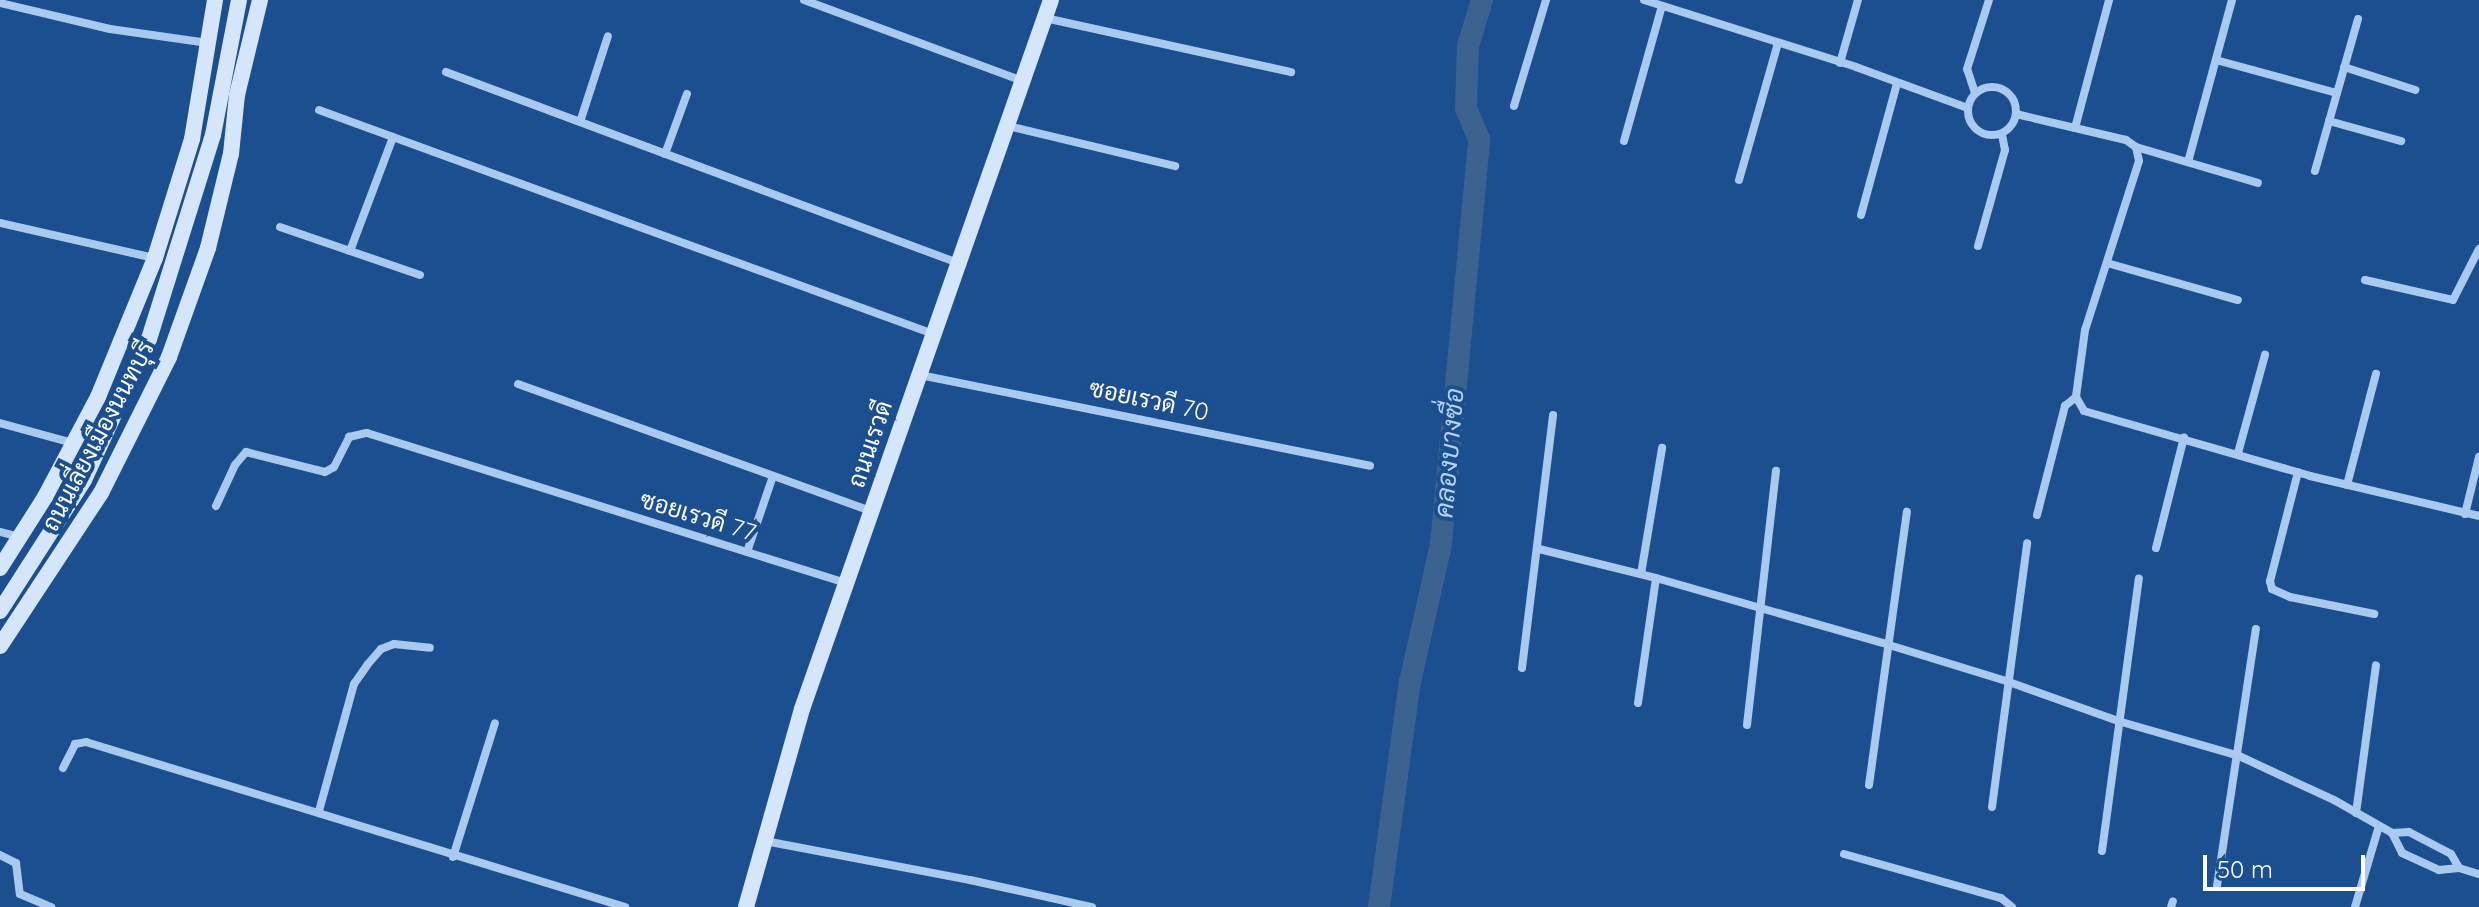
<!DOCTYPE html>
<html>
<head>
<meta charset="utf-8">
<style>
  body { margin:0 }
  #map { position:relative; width:2479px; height:907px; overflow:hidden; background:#1b4f8f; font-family:Quicksand,Sarabun,sans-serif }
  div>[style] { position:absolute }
  .canal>* { height:22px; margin:-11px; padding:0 11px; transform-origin:11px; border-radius:11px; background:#3c6290 }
  .street>* { height:8px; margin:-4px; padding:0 4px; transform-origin:4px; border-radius:4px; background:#a9c9ee }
  .street>.ring { margin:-4px; padding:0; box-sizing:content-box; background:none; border:8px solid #a9c9ee; border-radius:50% }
  .secondary>* { height:16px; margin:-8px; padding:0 8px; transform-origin:8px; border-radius:8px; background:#d6e6fa }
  span { translate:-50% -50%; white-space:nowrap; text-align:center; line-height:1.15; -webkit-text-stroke:8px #1b4f8f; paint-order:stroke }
  .street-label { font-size:24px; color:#fff }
  .water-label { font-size:26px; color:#b5d3f5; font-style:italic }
  .scale { position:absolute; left:2203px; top:855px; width:162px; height:36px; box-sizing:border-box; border:4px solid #fff; border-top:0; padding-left:10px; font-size:24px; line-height:28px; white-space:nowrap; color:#fff; -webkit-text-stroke:6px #1b4f8f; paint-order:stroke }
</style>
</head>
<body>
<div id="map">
  <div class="canal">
    <i style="left:1379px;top:907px;width:227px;rotate:-82.2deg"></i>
    <i style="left:1410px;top:682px;width:141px;rotate:-77.3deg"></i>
    <i style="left:1441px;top:544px;width:407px;rotate:-84.6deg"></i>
    <i style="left:1479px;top:139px;width:33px;rotate:-113deg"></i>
    <i style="left:1466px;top:109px;width:63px;rotate:-88.2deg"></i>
    <i style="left:1468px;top:46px;width:48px;rotate:-73.1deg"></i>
  </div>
  <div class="street">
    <i style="left:804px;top:0;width:233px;rotate:20.3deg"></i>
    <i style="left:1644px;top:0;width:222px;rotate:17.5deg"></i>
    <i style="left:1856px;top:67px;width:119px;rotate:20.1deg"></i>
    <i style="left:0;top:3px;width:113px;rotate:13.3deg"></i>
    <i style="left:110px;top:29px;width:99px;rotate:8.1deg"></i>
    <i style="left:1045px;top:18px;width:252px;rotate:12.4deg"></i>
    <i style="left:2216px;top:60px;width:125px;rotate:15.3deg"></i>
    <i style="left:1840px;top:63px;width:66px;rotate:-74.1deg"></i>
    <i style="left:2344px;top:67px;width:75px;rotate:17.9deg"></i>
    <i style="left:446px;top:72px;width:546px;rotate:20.46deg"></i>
    <i class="ring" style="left:1968px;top:87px;width:40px;height:40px"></i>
    <i style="left:1975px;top:93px;width:25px;rotate:-108deg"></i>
    <i style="left:1967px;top:69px;width:72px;rotate:-72.3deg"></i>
    <i style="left:1514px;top:106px;width:111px;rotate:-73.2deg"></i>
    <i style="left:319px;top:110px;width:654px;rotate:20.04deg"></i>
    <i style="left:2016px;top:114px;width:113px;rotate:13.3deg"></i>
    <i style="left:2126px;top:140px;width:12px;rotate:35deg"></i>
    <i style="left:2136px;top:147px;width:14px;rotate:78deg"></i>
    <i style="left:2139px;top:161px;width:177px;rotate:107.7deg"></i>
    <i style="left:2085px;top:330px;width:68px;rotate:97.7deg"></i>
    <i style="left:2076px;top:397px;width:16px;rotate:60deg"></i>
    <i style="left:2084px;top:411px;width:235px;rotate:16deg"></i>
    <i style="left:2310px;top:476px;width:174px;rotate:13.3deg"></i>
    <i style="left:2329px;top:121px;width:75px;rotate:15.5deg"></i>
    <i style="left:580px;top:122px;width:90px;rotate:-72deg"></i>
    <i style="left:1008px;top:126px;width:172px;rotate:13.5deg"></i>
    <i style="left:2075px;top:128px;width:132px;rotate:-75.1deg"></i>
    <i style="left:1624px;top:141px;width:140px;rotate:-74.3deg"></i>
    <i style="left:2136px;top:147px;width:127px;rotate:16.4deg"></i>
    <i style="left:665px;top:154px;width:64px;rotate:-69.9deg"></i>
    <i style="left:2188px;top:162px;width:168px;rotate:-74.8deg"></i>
    <i style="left:2315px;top:171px;width:158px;rotate:-74.2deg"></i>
    <i style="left:1739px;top:180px;width:142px;rotate:-74.1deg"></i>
    <i style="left:1861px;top:215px;width:137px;rotate:-74.7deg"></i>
    <i style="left:0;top:223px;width:158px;rotate:12.8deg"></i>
    <i style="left:280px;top:227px;width:148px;rotate:18.9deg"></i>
    <i style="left:1978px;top:246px;width:100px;rotate:-74.3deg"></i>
    <i style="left:2005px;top:150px;width:16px;rotate:-101deg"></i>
    <i style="left:350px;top:251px;width:122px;rotate:-69.3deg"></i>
    <i style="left:2107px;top:263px;width:136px;rotate:15.8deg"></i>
    <i style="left:2365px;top:280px;width:90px;rotate:12.8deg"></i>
    <i style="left:2453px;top:300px;width:57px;rotate:-63deg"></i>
    <i style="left:920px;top:375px;width:459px;rotate:11.4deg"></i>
    <i style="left:518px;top:384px;width:375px;rotate:19.8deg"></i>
    <i style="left:0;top:423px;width:76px;rotate:15.3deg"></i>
    <i style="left:2238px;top:453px;width:102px;rotate:-74.6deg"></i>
    <i style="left:2298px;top:472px;width:113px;rotate:104.4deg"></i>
    <i style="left:2270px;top:581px;width:8px;rotate:76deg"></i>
    <i style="left:2272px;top:589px;width:20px;rotate:24deg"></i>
    <i style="left:2290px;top:597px;width:86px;rotate:11.4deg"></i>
    <i style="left:2347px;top:485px;width:115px;rotate:-75.4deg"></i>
    <i style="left:216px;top:506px;width:45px;rotate:-65.1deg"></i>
    <i style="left:235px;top:465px;width:17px;rotate:-50deg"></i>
    <i style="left:246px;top:452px;width:81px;rotate:14.2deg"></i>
    <i style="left:325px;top:472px;width:10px;rotate:-29deg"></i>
    <i style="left:334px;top:467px;width:34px;rotate:-63deg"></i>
    <i style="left:349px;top:437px;width:18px;rotate:-13deg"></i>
    <i style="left:367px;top:433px;width:502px;rotate:17.39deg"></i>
    <i style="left:2465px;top:514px;width:59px;rotate:-76.2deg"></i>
    <i style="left:2037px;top:515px;width:113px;rotate:-75.6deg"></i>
    <i style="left:2065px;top:406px;width:14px;rotate:-39deg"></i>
    <i style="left:0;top:532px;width:21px;rotate:14deg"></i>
    <i style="left:2156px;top:548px;width:114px;rotate:-75.8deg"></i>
    <i style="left:1539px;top:549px;width:121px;rotate:13.9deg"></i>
    <i style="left:1656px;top:578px;width:242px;rotate:16deg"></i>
    <i style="left:1889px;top:645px;width:126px;rotate:17.1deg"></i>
    <i style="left:2009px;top:682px;width:116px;rotate:19.7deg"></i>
    <i style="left:2118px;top:721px;width:126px;rotate:16.1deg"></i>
    <i style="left:2239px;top:756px;width:105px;rotate:24.9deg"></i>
    <i style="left:2334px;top:800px;width:67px;rotate:29.6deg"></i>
    <i style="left:2392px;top:833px;width:17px;rotate:-3deg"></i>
    <i style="left:2409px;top:832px;width:47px;rotate:27.6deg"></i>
    <i style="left:2451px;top:854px;width:16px;rotate:60deg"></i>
    <i style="left:747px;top:552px;width:80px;rotate:-71.1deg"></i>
    <i style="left:1641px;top:574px;width:128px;rotate:-80.5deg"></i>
    <i style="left:1522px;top:668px;width:255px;rotate:-83deg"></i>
    <i style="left:1638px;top:703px;width:126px;rotate:-81.8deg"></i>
    <i style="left:1747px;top:725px;width:256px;rotate:-83.5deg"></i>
    <i style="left:63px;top:768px;width:27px;rotate:-63deg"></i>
    <i style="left:75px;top:744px;width:11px;rotate:-10deg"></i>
    <i style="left:86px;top:742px;width:564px;rotate:17.02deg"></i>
    <i style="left:1869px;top:785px;width:276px;rotate:-82.1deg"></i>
    <i style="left:1992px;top:807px;width:266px;rotate:-82.4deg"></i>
    <i style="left:319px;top:811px;width:132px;rotate:-74.6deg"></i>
    <i style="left:354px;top:684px;width:24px;rotate:-55deg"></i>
    <i style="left:368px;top:664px;width:20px;rotate:-49deg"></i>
    <i style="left:381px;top:649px;width:14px;rotate:-21deg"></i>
    <i style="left:394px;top:644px;width:36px;rotate:6deg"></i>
    <i style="left:2356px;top:813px;width:149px;rotate:-82.3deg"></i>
    <i style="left:2392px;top:833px;width:22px;rotate:63deg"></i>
    <i style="left:2402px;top:853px;width:41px;rotate:24.7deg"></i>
    <i style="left:2439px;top:870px;width:20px;rotate:-6deg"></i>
    <i style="left:2459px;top:868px;width:21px;rotate:17deg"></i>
    <i style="left:765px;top:841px;width:209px;rotate:10.8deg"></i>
    <i style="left:970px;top:880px;width:125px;rotate:12.5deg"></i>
    <i style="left:2102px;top:851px;width:275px;rotate:-82.3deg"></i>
    <i style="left:1844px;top:854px;width:163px;rotate:15.7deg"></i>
    <i style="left:2001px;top:898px;width:14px;rotate:39deg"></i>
    <i style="left:0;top:855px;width:18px;rotate:27deg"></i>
    <i style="left:16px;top:863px;width:31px;rotate:83deg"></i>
    <i style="left:20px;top:894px;width:34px;rotate:23deg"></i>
    <i style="left:453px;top:857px;width:140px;rotate:-72.6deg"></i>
    <i style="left:2217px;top:886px;width:260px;rotate:-81.4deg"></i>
    <i style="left:2171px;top:907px;width:6px;rotate:-72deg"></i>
    <i style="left:2355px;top:907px;width:84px;rotate:-73.5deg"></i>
  </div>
  <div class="secondary">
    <i style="left:0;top:568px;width:84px;rotate:-57.6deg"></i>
    <i style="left:45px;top:497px;width:113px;rotate:-62.1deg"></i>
    <i style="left:98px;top:397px;width:150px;rotate:-67.7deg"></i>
    <i style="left:155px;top:258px;width:125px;rotate:-72.7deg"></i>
    <i style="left:192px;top:139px;width:141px;rotate:-80.6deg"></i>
    <i style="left:0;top:611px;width:156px;rotate:-57.3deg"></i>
    <i style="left:84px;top:480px;width:155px;rotate:-65.3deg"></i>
    <i style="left:149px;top:339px;width:214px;rotate:-72.6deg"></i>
    <i style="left:213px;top:135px;width:137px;rotate:-79.1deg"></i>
    <i style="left:0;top:646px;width:183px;rotate:-56.6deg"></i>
    <i style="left:101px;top:493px;width:152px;rotate:-63.4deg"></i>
    <i style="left:169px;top:357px;width:116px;rotate:-70.3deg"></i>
    <i style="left:208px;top:248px;width:97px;rotate:-76.3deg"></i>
    <i style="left:231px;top:154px;width:59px;rotate:-84.2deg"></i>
    <i style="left:237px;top:95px;width:98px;rotate:-76.4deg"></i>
    <i style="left:746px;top:907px;width:206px;rotate:-74.2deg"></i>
    <i style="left:802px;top:709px;width:751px;rotate:-70.65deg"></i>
  </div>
  <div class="street-label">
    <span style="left:1149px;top:400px;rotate:12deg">ซอยเรวดี 70</span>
    <span style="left:98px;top:436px;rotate:-62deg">ถนนเลี่ยงเมืองนนทบุรี</span>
    <span style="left:870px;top:444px;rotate:-71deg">ถนนเรวดี</span>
    <span style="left:698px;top:516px;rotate:17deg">ซอยเรวดี 77</span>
  </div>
  <div class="water-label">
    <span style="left:1449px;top:453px;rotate:-85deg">คลองบางซื่อ</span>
  </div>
  <div class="scale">50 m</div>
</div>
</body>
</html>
